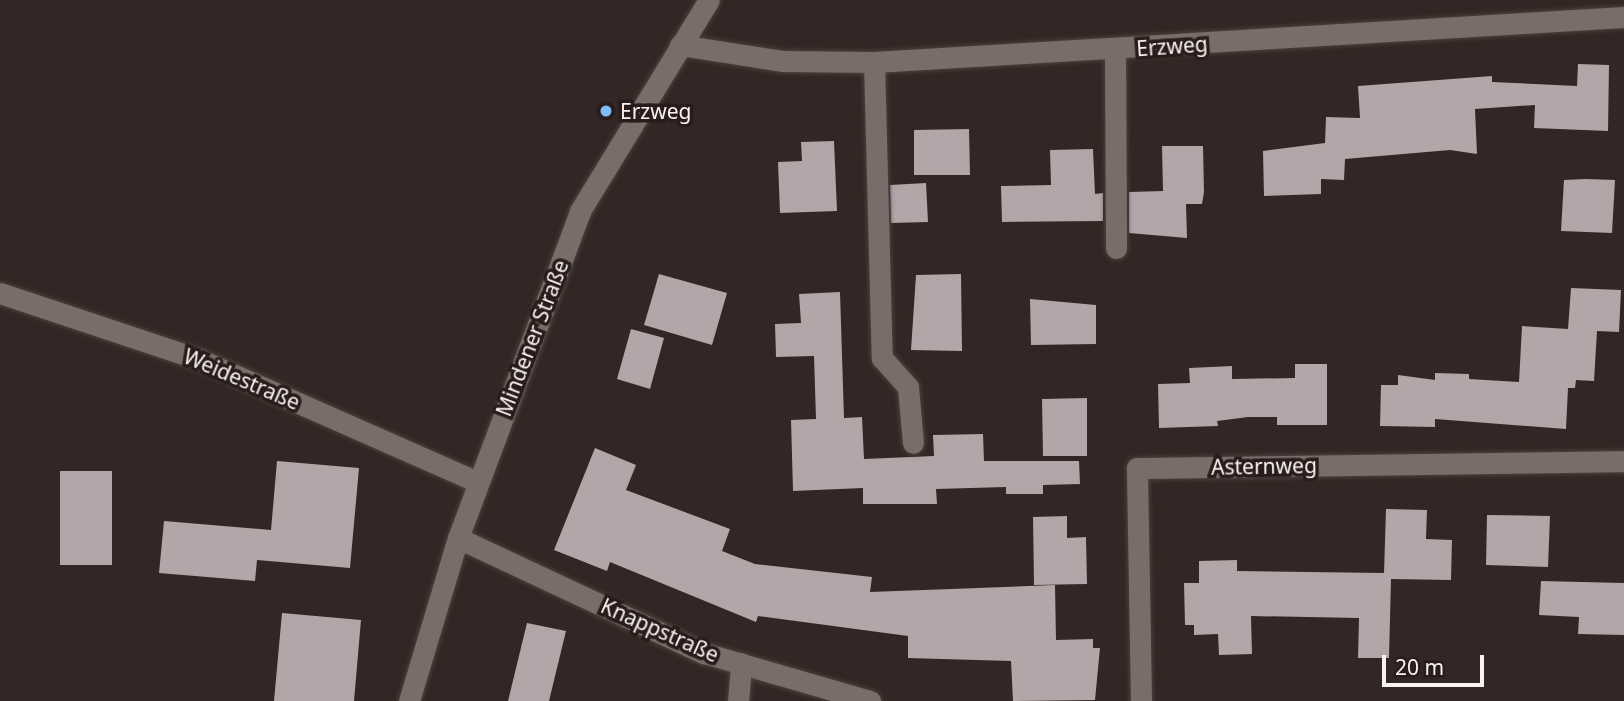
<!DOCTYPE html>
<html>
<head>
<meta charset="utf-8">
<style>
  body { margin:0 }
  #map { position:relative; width:1624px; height:701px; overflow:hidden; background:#322724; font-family:"Noto Sans",sans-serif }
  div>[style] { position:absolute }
  .building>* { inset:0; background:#b4a5a8 }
  .roads { filter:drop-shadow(0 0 2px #4a423f) drop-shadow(0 0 2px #4a423f) }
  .minor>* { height:21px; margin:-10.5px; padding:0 10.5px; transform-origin:10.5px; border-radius:10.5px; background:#7a6c69 }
  .dots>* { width:19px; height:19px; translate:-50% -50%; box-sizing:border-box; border:4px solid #281d1b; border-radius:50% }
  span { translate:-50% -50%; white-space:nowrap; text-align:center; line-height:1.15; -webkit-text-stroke:7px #281d1b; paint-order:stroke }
  .street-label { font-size:21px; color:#faf2f0 }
  .poi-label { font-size:21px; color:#faf2f0 }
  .left { translate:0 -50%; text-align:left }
  .scale { position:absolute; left:1382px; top:655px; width:102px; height:32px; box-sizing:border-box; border:4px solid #faf2f0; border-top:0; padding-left:9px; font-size:21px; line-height:24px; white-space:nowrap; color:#faf2f0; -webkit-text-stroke:5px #281d1b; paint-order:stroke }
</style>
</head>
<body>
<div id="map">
  <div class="building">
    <i style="clip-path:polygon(1578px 64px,1609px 65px,1608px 131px,1534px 128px,1535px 105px,1475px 109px,1477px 154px,1450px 150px,1345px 159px,1344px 180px,1321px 179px,1321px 194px,1264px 196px,1263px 151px,1325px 143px,1326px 117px,1360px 118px,1358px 86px,1492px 76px,1492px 82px,1577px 86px)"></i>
    <i style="clip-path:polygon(969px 129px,970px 175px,914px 175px,914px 130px)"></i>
    <i style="clip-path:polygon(834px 141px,837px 211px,780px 213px,778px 162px,802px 161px,801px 142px)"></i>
    <i style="clip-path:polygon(1162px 146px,1203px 146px,1204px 192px,1202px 204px,1186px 204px,1187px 238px,1129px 233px,1129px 192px,1163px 191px)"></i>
    <i style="clip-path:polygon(1093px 149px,1095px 194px,1103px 193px,1103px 221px,1002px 222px,1001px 186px,1051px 185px,1050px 150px)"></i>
    <i style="clip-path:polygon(1586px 179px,1615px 180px,1612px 233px,1561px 231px,1564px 180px)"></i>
    <i style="clip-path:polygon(926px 183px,928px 222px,891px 223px,890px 185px)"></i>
    <i style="clip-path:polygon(659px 274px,727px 293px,712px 345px,644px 325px)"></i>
    <i style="clip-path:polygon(961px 274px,962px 351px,911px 350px,916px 275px)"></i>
    <i style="clip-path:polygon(1571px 288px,1621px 290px,1619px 332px,1597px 331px,1594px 381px,1576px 380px,1575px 388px,1568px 388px,1566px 429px,1435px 419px,1435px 427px,1380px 426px,1381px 385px,1398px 385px,1398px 375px,1435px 380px,1435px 373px,1469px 374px,1469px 379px,1519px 382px,1522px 326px,1568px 329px)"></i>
    <i style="clip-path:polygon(840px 292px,844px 418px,862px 417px,864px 459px,934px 456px,933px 435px,983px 434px,984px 461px,1079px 461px,1080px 484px,1043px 485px,1043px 494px,1006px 494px,1006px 487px,936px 489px,937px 504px,863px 504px,863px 488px,793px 491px,791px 420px,816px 419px,814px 356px,776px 357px,775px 324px,801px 323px,799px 294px)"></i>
    <i style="clip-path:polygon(1030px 299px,1096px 305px,1096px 344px,1031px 345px)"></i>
    <i style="clip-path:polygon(631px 329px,664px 338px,650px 389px,617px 379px)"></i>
    <i style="clip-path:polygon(1295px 364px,1327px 364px,1327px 425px,1277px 425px,1277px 417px,1248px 417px,1217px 421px,1218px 426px,1159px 428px,1158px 384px,1190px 383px,1189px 368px,1232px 366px,1232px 379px,1295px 378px)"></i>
    <i style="clip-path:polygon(1087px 398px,1087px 456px,1043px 456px,1042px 399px)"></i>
    <i style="clip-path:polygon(595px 448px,636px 465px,626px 490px,730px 529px,722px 551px,755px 564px,872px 577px,870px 592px,1055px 585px,1056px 640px,1093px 639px,1093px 648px,1100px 648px,1095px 700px,1013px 701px,1011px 661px,908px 658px,908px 636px,758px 616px,756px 622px,610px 562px,607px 571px,554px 550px)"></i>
    <i style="clip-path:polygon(277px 461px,359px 468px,350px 568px,257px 560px,255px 581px,159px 573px,164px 521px,271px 530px)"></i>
    <i style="clip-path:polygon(60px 471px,112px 471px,112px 565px,60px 565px)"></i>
    <i style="clip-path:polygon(1386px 509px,1427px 510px,1426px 539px,1452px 540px,1451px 580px,1391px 579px,1389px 658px,1358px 658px,1359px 618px,1251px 616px,1252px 654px,1219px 655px,1218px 634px,1194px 635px,1194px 625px,1185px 625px,1184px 583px,1199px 583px,1199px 561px,1237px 560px,1237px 571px,1384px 573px)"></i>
    <i style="clip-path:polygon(1487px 515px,1550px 516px,1548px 567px,1486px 565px)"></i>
    <i style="clip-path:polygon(1067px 516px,1067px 538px,1086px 537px,1087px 584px,1034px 585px,1033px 517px)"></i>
    <i style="clip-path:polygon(1541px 581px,1624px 583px,1624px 635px,1578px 634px,1579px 617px,1539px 615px)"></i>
    <i style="clip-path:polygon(282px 613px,361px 620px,354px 701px,274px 701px)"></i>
    <i style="clip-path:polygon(527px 623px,566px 631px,549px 701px,508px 701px)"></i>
  </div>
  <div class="roads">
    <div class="minor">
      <i style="left:680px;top:45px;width:103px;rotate:8.9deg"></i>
      <i style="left:782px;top:61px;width:92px;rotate:0.6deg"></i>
      <i style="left:874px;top:62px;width:751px;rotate:-3.43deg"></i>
      <i style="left:1115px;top:50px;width:198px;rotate:89.7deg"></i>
      <i style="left:874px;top:62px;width:296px;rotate:88.5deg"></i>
      <i style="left:882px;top:358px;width:39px;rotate:48deg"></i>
      <i style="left:908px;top:387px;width:56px;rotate:84.9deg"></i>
      <i style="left:0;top:293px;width:212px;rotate:18.4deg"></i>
      <i style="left:201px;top:360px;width:303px;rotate:23.8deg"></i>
      <i style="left:458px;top:538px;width:272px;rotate:25.1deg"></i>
      <i style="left:704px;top:653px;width:173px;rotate:16.1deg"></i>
      <i style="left:409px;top:701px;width:170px;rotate:-73.3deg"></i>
      <i style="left:458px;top:538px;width:349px;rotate:-69.5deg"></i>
      <i style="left:580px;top:211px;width:247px;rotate:-58.6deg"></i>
      <i style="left:738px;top:701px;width:38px;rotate:-85deg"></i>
      <i style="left:1141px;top:701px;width:233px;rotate:-91deg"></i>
      <i style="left:1137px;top:468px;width:487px;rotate:-0.8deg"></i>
    </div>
  </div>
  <div class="dots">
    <i style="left:606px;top:111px;background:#7ebdf9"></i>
  </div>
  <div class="street-label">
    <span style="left:1172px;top:46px;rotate:-4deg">Erzweg</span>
    <span style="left:532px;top:338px;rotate:-69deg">Mindener Straße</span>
    <span style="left:242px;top:379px;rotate:23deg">Weidestraße</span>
    <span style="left:1264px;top:466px;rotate:-1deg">Asternweg</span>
    <span style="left:660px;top:630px;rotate:24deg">Knappstraße</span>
  </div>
  <div class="poi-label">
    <span class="left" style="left:620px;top:111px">Erzweg</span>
  </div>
  <div class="scale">20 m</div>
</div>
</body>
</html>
